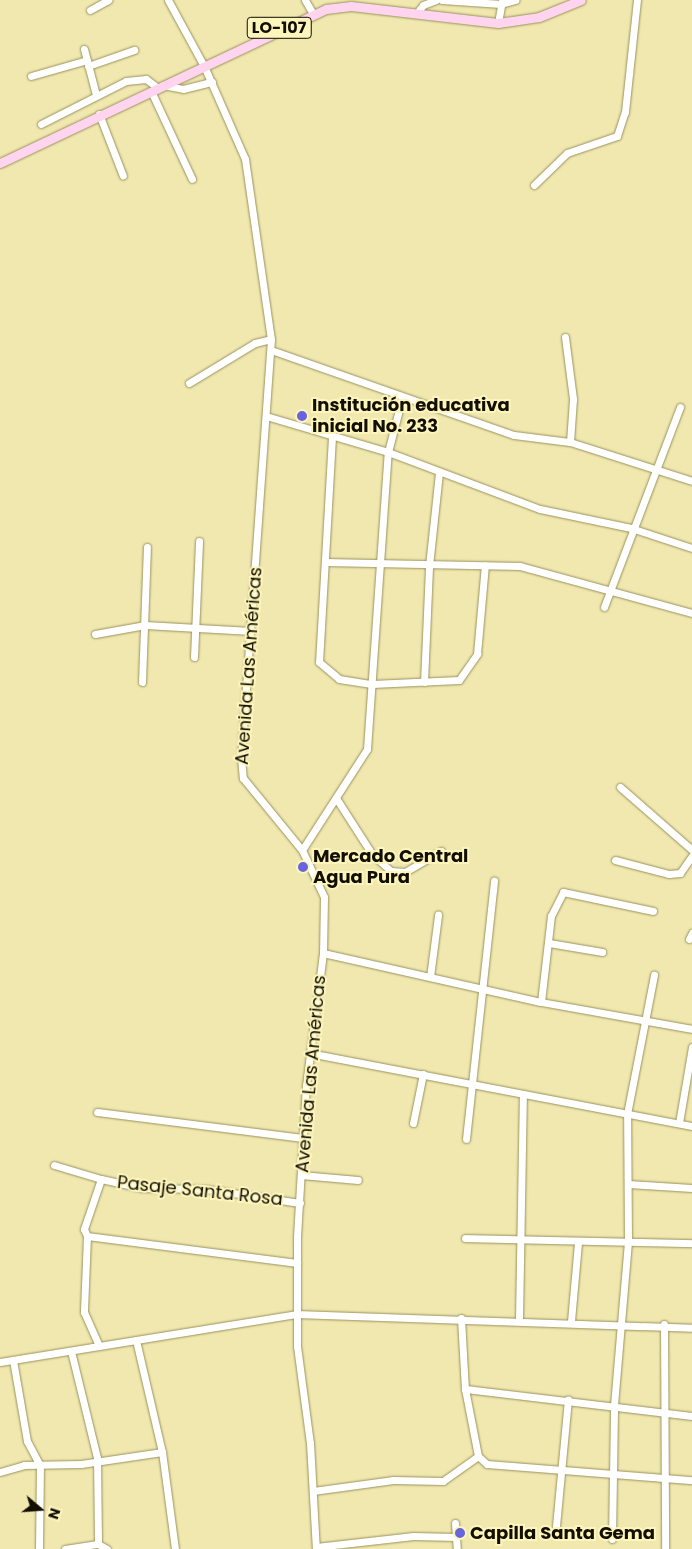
<!DOCTYPE html>
<html>
<head>
<meta charset="utf-8">
<style>
  body { margin:0 }
  #map { position:relative; width:692px; height:1549px; overflow:hidden; background:#f0e8af; font-family:Poppins,sans-serif }
  div>[style] { position:absolute }
  .roads { filter:drop-shadow(0 0 1px #9a925c) drop-shadow(0 0 1px #9a925c) }
  .minor>* { height:7px; margin:-3.5px; padding:0 3.5px; transform-origin:3.5px; border-radius:3.5px; background:#fff }
  .major>* { height:9px; margin:-4.5px; padding:0 4.5px; transform-origin:4.5px; border-radius:4.5px; background:#fed4ef }
  .dots>* { width:14px; height:14px; translate:-50% -50%; box-sizing:border-box; border:2px solid #fdf5bc; border-radius:50% }
  span { translate:-50% -50%; white-space:nowrap; text-align:center; line-height:1.15; -webkit-text-stroke:4px #fdf5bc; paint-order:stroke }
  .shield-label span { padding:1px 4px; background:#fdf5bc; border:1px solid; border-radius:4px; -webkit-text-stroke-width:0 }
  .shield-label { font-size:16px; color:#120e00; font-weight:700 }
  .poi-label { font-size:18px; color:#120e00; font-weight:700 }
  .left { translate:0 -50%; text-align:left }
  .street-label { font-size:18px; color:#120e00 }
  .north { position:absolute; left:15px; top:1484px; width:50px; height:50px; -webkit-text-stroke:4px #fdf5bc; paint-order:stroke; rotate:108deg; font-size:14px; font-weight:700; line-height:20px; text-align:center; color:#120e00 }
  .north::after { content:''; display:block; margin:auto; width:18px; height:22px; background:#120e00; clip-path:polygon(50% 0,100% 100%,50% 72%,0 100%) }
</style>
</head>
<body>
<div id="map">
  <div class="roads">
    <div class="minor">
      <i style="left:168px;top:0;width:75px;rotate:61.4deg"></i>
      <i style="left:204px;top:66px;width:102px;rotate:66.2deg"></i>
      <i style="left:245px;top:159px;width:182px;rotate:81.8deg"></i>
      <i style="left:271px;top:339px;width:419px;rotate:94.1deg"></i>
      <i style="left:241px;top:757px;width:21px;rotate:85deg"></i>
      <i style="left:243px;top:778px;width:93px;rotate:50.7deg"></i>
      <i style="left:302px;top:850px;width:52px;rotate:64.9deg"></i>
      <i style="left:324px;top:897px;width:56px;rotate:91deg"></i>
      <i style="left:323px;top:953px;width:133px;rotate:97.3deg"></i>
      <i style="left:306px;top:1085px;width:152px;rotate:93.4deg"></i>
      <i style="left:297px;top:1237px;width:109px;rotate:90deg"></i>
      <i style="left:297px;top:1346px;width:98px;rotate:82.4deg"></i>
      <i style="left:310px;top:1443px;width:106px;rotate:86.8deg"></i>
      <i style="left:305px;top:0;width:16px;rotate:60deg"></i>
      <i style="left:442px;top:0;width:59px;rotate:3.9deg"></i>
      <i style="left:501px;top:4px;width:15px;rotate:-16deg"></i>
      <i style="left:90px;top:10px;width:21px;rotate:-29deg"></i>
      <i style="left:416px;top:14px;width:11px;rotate:-52deg"></i>
      <i style="left:423px;top:5px;width:14px;rotate:-21deg"></i>
      <i style="left:498px;top:23px;width:23px;rotate:-80deg"></i>
      <i style="left:84px;top:49px;width:48px;rotate:75.4deg"></i>
      <i style="left:88px;top:66px;width:49px;rotate:-19.2deg"></i>
      <i style="left:31px;top:76px;width:58px;rotate:-15.9deg"></i>
      <i style="left:163px;top:85px;width:20px;rotate:11deg"></i>
      <i style="left:183px;top:89px;width:30px;rotate:-14deg"></i>
      <i style="left:151px;top:91px;width:97px;rotate:65deg"></i>
      <i style="left:99px;top:114px;width:66px;rotate:68.8deg"></i>
      <i style="left:41px;top:124px;width:95px;rotate:-26.8deg"></i>
      <i style="left:126px;top:81px;width:20px;rotate:-6deg"></i>
      <i style="left:146px;top:79px;width:15px;rotate:37deg"></i>
      <i style="left:534px;top:185px;width:46px;rotate:-44.1deg"></i>
      <i style="left:567px;top:153px;width:53px;rotate:-18.8deg"></i>
      <i style="left:617px;top:136px;width:25px;rotate:-72deg"></i>
      <i style="left:625px;top:112px;width:113px;rotate:-83.9deg"></i>
      <i style="left:565px;top:337px;width:63px;rotate:82.6deg"></i>
      <i style="left:573px;top:399px;width:43px;rotate:94deg"></i>
      <i style="left:271px;top:350px;width:257px;rotate:19.3deg"></i>
      <i style="left:514px;top:435px;width:56px;rotate:7.1deg"></i>
      <i style="left:570px;top:442px;width:128px;rotate:17.7deg"></i>
      <i style="left:189px;top:383px;width:77px;rotate:-31.2deg"></i>
      <i style="left:255px;top:343px;width:16px;rotate:-14deg"></i>
      <i style="left:266px;top:416px;width:127px;rotate:16.4deg"></i>
      <i style="left:388px;top:452px;width:162px;rotate:20.6deg"></i>
      <i style="left:540px;top:509px;width:93px;rotate:11.8deg"></i>
      <i style="left:631px;top:528px;width:64px;rotate:18.2deg"></i>
      <i style="left:332px;top:437px;width:225px;rotate:93.3deg"></i>
      <i style="left:319px;top:662px;width:26px;rotate:40deg"></i>
      <i style="left:339px;top:679px;width:33px;rotate:9deg"></i>
      <i style="left:372px;top:684px;width:87px;rotate:-2.6deg"></i>
      <i style="left:459px;top:680px;width:32px;rotate:-55deg"></i>
      <i style="left:477px;top:654px;width:89px;rotate:-84.9deg"></i>
      <i style="left:325px;top:562px;width:195px;rotate:1.2deg"></i>
      <i style="left:520px;top:566px;width:178px;rotate:15.3deg"></i>
      <i style="left:604px;top:607px;width:214px;rotate:-69.2deg"></i>
      <i style="left:95px;top:634px;width:51px;rotate:-10.2deg"></i>
      <i style="left:145px;top:625px;width:106px;rotate:3.2deg"></i>
      <i style="left:194px;top:657px;width:116px;rotate:-87.5deg"></i>
      <i style="left:142px;top:682px;width:135px;rotate:-87.9deg"></i>
      <i style="left:424px;top:682px;width:116px;rotate:-87.5deg"></i>
      <i style="left:429px;top:566px;width:94px;rotate:-83.9deg"></i>
      <i style="left:620px;top:787px;width:96px;rotate:41.2deg"></i>
      <i style="left:336px;top:798px;width:67px;rotate:57.3deg"></i>
      <i style="left:372px;top:854px;width:25px;rotate:42deg"></i>
      <i style="left:391px;top:871px;width:14px;rotate:4deg"></i>
      <i style="left:405px;top:872px;width:42px;rotate:-30.3deg"></i>
      <i style="left:302px;top:850px;width:120px;rotate:-57.2deg"></i>
      <i style="left:367px;top:749px;width:298px;rotate:-86deg"></i>
      <i style="left:388px;top:452px;width:56px;rotate:-75.5deg"></i>
      <i style="left:615px;top:860px;width:56px;rotate:14.5deg"></i>
      <i style="left:669px;top:874px;width:11px;rotate:-5deg"></i>
      <i style="left:680px;top:873px;width:21px;rotate:-55deg"></i>
      <i style="left:689px;top:939px;width:7px;rotate:-63deg"></i>
      <i style="left:549px;top:943px;width:54px;rotate:9.6deg"></i>
      <i style="left:323px;top:953px;width:223px;rotate:12.7deg"></i>
      <i style="left:541px;top:1002px;width:153px;rotate:10.1deg"></i>
      <i style="left:430px;top:977px;width:63px;rotate:-82.6deg"></i>
      <i style="left:541px;top:1002px;width:87px;rotate:-83.4deg"></i>
      <i style="left:551px;top:916px;width:27px;rotate:-63deg"></i>
      <i style="left:563px;top:892px;width:92px;rotate:11.9deg"></i>
      <i style="left:309px;top:1053px;width:390px;rotate:10.8deg"></i>
      <i style="left:97px;top:1112px;width:208px;rotate:7.2deg"></i>
      <i style="left:413px;top:1123px;width:50px;rotate:-78.5deg"></i>
      <i style="left:679px;top:1123px;width:77px;rotate:-80.3deg"></i>
      <i style="left:466px;top:1139px;width:260px;rotate:-83.8deg"></i>
      <i style="left:54px;top:1165px;width:49px;rotate:16.6deg"></i>
      <i style="left:101px;top:1179px;width:53px;rotate:108.8deg"></i>
      <i style="left:84px;top:1229px;width:8px;rotate:67deg"></i>
      <i style="left:87px;top:1236px;width:212px;rotate:7.3deg"></i>
      <i style="left:301px;top:1175px;width:57px;rotate:5deg"></i>
      <i style="left:101px;top:1179px;width:42px;rotate:12.4deg"></i>
      <i style="left:142px;top:1188px;width:64px;rotate:0.9deg"></i>
      <i style="left:206px;top:1189px;width:95px;rotate:8.5deg"></i>
      <i style="left:628px;top:1184px;width:64px;rotate:3.6deg"></i>
      <i style="left:87px;top:1236px;width:76px;rotate:92.3deg"></i>
      <i style="left:84px;top:1312px;width:37px;rotate:66deg"></i>
      <i style="left:465px;top:1238px;width:227px;rotate:1.3deg"></i>
      <i style="left:461px;top:1318px;width:71px;rotate:86.8deg"></i>
      <i style="left:465px;top:1389px;width:68px;rotate:79deg"></i>
      <i style="left:478px;top:1456px;width:12px;rotate:42deg"></i>
      <i style="left:487px;top:1464px;width:206px;rotate:4.5deg"></i>
      <i style="left:519px;top:1319px;width:225px;rotate:-89deg"></i>
      <i style="left:571px;top:1321px;width:79px;rotate:-84.9deg"></i>
      <i style="left:664px;top:1324px;width:225px;rotate:89.7deg"></i>
      <i style="left:71px;top:1351px;width:110px;rotate:76.3deg"></i>
      <i style="left:97px;top:1458px;width:86px;rotate:89.3deg"></i>
      <i style="left:13px;top:1360px;width:82px;rotate:80.2deg"></i>
      <i style="left:27px;top:1441px;width:27px;rotate:62deg"></i>
      <i style="left:40px;top:1465px;width:84px;rotate:90.7deg"></i>
      <i style="left:0;top:1362px;width:138px;rotate:-9.2deg"></i>
      <i style="left:465px;top:1389px;width:229px;rotate:6.8deg"></i>
      <i style="left:0;top:1472px;width:25px;rotate:-16deg"></i>
      <i style="left:24px;top:1465px;width:57px;rotate:-1deg"></i>
      <i style="left:81px;top:1464px;width:82px;rotate:-8.4deg"></i>
      <i style="left:313px;top:1491px;width:81px;rotate:-7.8deg"></i>
      <i style="left:393px;top:1480px;width:50px;rotate:1.1deg"></i>
      <i style="left:443px;top:1481px;width:43px;rotate:-35.5deg"></i>
      <i style="left:455px;top:1523px;width:26px;rotate:86deg"></i>
      <i style="left:556px;top:1526px;width:127px;rotate:-84.6deg"></i>
      <i style="left:612px;top:1539px;width:134px;rotate:-89.1deg"></i>
      <i style="left:614px;top:1405px;width:164px;rotate:-85.1deg"></i>
      <i style="left:628px;top:1242px;width:128px;rotate:-90.4deg"></i>
      <i style="left:627px;top:1114px;width:142px;rotate:-79deg"></i>
      <i style="left:316px;top:1547px;width:98px;rotate:-6.5deg"></i>
      <i style="left:413px;top:1536px;width:43px;rotate:1.3deg"></i>
      <i style="left:65px;top:1549px;width:33px;rotate:-9deg"></i>
      <i style="left:98px;top:1544px;width:10px;rotate:29deg"></i>
      <i style="left:175px;top:1549px;width:98px;rotate:-97.6deg"></i>
      <i style="left:162px;top:1452px;width:115px;rotate:-103.1deg"></i>
      <i style="left:136px;top:1340px;width:162px;rotate:-9.2deg"></i>
      <i style="left:296px;top:1314px;width:396px;rotate:2deg"></i>
    </div>
    <div class="major">
      <i style="left:0;top:163px;width:361px;rotate:-25.3deg"></i>
      <i style="left:326px;top:9px;width:25px;rotate:-7deg"></i>
      <i style="left:351px;top:6px;width:148px;rotate:6.6deg"></i>
      <i style="left:498px;top:23px;width:41px;rotate:-8.3deg"></i>
      <i style="left:539px;top:17px;width:45px;rotate:-22deg"></i>
    </div>
  </div>
  <div class="dots">
    <i style="left:302px;top:416px;background:#6864dd"></i>
    <i style="left:303px;top:867px;background:#6864dd"></i>
    <i style="left:460px;top:1533px;background:#6864dd"></i>
  </div>
  <div class="shield-label">
    <span style="left:279px;top:28px">LO-107</span>
  </div>
  <div class="poi-label">
    <span class="left" style="left:312px;top:416px">Institución educativa<br>inicial No. 233</span>
    <span class="left" style="left:313px;top:867px">Mercado Central<br>Agua Pura</span>
    <span class="left" style="left:470px;top:1533px">Capilla Santa Gema</span>
  </div>
  <div class="street-label">
    <span style="left:249px;top:666px;rotate:-86deg">Avenida Las Américas</span>
    <span style="left:311px;top:1074px;rotate:-85deg">Avenida Las Américas</span>
    <span style="left:200px;top:1191px;rotate:6deg">Pasaje Santa Rosa</span>
  </div>
  <div class="north">N</div>
</div>
</body>
</html>
